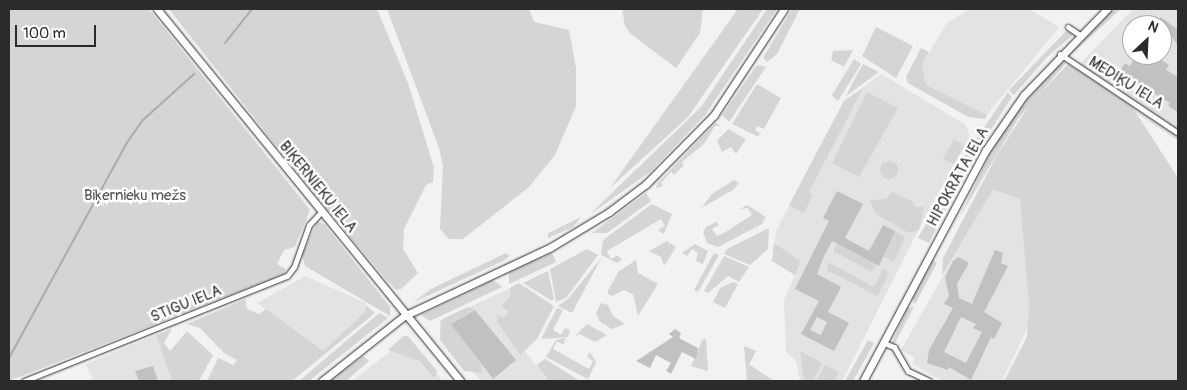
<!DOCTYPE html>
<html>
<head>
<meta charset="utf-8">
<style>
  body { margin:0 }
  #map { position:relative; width:1187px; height:390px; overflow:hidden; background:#f2f2f2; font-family:Pangolin,sans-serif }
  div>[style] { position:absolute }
  .built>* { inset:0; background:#e3e3e3 }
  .green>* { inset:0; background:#d5d5d5 }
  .round { border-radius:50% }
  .stream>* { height:2px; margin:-1px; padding:0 1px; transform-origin:1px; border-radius:1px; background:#ababab }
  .building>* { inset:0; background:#c1c1c1 }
  .roads { filter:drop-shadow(0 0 1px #2b2b2b) drop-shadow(0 0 1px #2b2b2b) }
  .street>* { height:5px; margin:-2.5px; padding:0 2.5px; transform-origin:2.5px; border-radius:2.5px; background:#fff }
  .secondary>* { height:7px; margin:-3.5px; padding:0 3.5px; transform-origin:3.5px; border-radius:3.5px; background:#fff }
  span { translate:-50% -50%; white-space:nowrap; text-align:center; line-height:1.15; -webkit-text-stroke:5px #fff; paint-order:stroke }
  .street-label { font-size:15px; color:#2b2b2b }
  .park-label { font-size:15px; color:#565656 }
  .frame { position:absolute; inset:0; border:10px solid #2b2b2b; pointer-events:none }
  .north { position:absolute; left:1122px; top:15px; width:50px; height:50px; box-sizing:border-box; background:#fff; border:1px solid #aaa; border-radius:50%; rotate:25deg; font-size:14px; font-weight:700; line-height:20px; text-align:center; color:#2b2b2b }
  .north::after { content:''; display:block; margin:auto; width:18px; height:22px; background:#2b2b2b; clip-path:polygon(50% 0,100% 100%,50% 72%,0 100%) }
  .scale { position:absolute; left:15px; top:25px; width:81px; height:22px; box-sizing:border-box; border:2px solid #2b2b2b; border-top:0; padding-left:6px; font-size:15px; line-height:18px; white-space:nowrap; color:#2b2b2b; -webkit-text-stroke:4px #fff; paint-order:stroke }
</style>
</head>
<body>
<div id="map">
  <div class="built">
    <i style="clip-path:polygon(970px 9px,1029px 9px,1059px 27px,987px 115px,926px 85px,922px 65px,946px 24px)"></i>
    <i style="clip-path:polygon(evenodd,1133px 9px,1178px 9px,1178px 141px,1074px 70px,1133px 9px,1132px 25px,1162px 25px,1162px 55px,1132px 55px,1132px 25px)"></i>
    <i style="clip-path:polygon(881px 74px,966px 125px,970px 138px,927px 213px,842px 381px,800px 381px,796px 361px,786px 352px,784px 300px,795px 275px,772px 261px,776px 231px,844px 101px)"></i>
    <i style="clip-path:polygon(993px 188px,1033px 204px,1033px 317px,1002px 381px,943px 381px,912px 364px,915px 358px,901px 350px)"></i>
    <i style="clip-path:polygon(305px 276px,366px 303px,365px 312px,323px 351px,257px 303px)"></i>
    <i style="clip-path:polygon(519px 284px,525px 290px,503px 326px,550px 381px,481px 381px,440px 332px,440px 321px)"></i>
    <i style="clip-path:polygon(156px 335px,172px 381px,94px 381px,86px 364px)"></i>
    <i style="clip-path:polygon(392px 350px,422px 356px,443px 381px,352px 381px)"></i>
  </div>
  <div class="green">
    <i style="clip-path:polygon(9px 9px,149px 9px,310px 210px,295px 247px,284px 250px,277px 264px,286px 269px,284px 274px,9px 381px)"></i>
    <i style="clip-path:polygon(169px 9px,377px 9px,408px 83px,434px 168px,433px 182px,426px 185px,404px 229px,403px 249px,418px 273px,401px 289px,396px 290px,385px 278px,314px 194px)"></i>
    <i style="clip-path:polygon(387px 9px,529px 9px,534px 22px,569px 30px,576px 68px,576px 106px,555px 155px,529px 187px,463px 239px,449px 239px,440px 229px,443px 166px,439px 148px)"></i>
    <i style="clip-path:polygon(622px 9px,703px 9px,700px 33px,676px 68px,631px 34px,625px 26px)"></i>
    <i style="clip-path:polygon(738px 9px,763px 9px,688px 117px,610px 188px)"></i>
    <i style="clip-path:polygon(767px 9px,777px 9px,705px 115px,650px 172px,589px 215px,701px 107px)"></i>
    <i style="clip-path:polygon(792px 9px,800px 9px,777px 54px,767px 62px,763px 58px)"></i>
    <i style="clip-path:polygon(1113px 9px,1121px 9px,1068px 57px,1069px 52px)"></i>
    <i style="clip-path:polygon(876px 27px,913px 46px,896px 78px,862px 56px)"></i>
    <i style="clip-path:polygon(1067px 30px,1073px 35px,1048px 56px,1014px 95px,1009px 90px)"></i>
    <i style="clip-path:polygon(921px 48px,929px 52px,922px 65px,926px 85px,987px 115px,985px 119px,968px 117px,908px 83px,906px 77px)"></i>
    <i style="clip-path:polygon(853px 50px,844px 67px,831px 60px,833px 51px)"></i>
    <i style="clip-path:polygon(854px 59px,861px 64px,838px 101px,832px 95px)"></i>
    <i style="clip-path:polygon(1058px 63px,1066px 63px,1018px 119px,959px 218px,994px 145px,1018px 110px)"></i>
    <i style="clip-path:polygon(863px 64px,879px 72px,846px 96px,854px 80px)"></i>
    <i style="clip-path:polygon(1068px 64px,1131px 105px,1178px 178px,1178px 381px,1004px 381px,1027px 337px,1029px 303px,1020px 199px,993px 189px,942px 276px,943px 258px,997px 155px,1030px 104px)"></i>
    <i style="clip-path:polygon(757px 65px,766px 67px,729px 122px,722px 115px)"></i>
    <i style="clip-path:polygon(757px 84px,781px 98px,764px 129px,757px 126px,755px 130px,761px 134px,757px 136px,732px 124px)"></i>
    <i style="clip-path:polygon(863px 88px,809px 192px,813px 194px,804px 213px,789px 205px,844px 101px)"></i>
    <i style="clip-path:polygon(867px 92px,898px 108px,859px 177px,832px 163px)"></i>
    <i style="clip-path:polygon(1008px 92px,1012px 97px,982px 143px,975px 141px)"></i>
    <i style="clip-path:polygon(715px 123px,722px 126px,715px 126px,704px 144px,682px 162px,684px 165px,674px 175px,671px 172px,661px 183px,663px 186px,656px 188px,658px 183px)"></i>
    <i style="clip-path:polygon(728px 129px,746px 139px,736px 154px,731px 147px,722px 152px,717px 141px)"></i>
    <i style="clip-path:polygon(954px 139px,964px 145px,954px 164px,943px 159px)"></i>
    <i style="clip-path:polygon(970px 146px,977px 152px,956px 188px,949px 185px)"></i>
    <i class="round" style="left:880px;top:161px;width:18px;height:18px"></i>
    <i style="clip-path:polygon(734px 180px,739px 183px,733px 190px,701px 208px,712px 194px)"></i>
    <i style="clip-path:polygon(948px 187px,955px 190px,929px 243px,918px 238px)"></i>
    <i style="clip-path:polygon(892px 192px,913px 202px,915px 207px,924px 207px,919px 230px,909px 233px,876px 214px,870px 200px,886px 199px)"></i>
    <i style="clip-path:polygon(646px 193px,651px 201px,607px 233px,592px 233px)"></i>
    <i style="clip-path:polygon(652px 204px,672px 214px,664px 234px,658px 230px,665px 226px,661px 219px,607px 251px,611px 259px,618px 255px,622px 260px,617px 263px,601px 255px,603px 240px)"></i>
    <i style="clip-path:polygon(747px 205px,766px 217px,762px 224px,718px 247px,707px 243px,703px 232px,706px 227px,716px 222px,719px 225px,712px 229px,717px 236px,724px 233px,752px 215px,748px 208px,740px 209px)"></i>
    <i style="clip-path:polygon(581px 217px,573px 227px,548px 238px,548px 233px)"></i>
    <i style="clip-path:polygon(318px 221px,325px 225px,390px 307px,390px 316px,305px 266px,302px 254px)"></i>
    <i style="clip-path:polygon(769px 228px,768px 249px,750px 265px,724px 254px,727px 249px)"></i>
    <i style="clip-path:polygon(895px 231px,905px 237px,894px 262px,880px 255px)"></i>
    <i style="clip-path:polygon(667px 241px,676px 247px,664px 266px,661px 257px,649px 251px)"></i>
    <i style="clip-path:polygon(774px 243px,800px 261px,795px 275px,772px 261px)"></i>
    <i style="clip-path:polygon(695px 244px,708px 251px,703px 264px,696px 261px,698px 253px,692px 249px,687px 256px,682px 253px)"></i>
    <i style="clip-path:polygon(837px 244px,876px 265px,872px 272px,833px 251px)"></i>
    <i style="clip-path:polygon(587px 249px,598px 255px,566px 298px,556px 302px,550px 269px)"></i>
    <i style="clip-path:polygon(506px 253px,510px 256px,503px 261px,412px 303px,431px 289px)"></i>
    <i style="clip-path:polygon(552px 253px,556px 262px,509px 284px,509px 272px)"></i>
    <i style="clip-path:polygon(714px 253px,719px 255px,698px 292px,694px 290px)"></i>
    <i style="clip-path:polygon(724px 256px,749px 267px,739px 282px,728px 276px,708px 293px,704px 291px)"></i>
    <i style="clip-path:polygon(602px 257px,572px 313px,558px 306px,568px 299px)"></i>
    <i style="clip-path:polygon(636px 260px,638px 273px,658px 284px,638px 316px,633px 294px,624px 290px,612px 296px,607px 293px,618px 272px)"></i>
    <i style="clip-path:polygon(933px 260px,937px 263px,915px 304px,912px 299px)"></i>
    <i style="clip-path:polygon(828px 262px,874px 287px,883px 269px,888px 271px,887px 278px,877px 296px,827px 270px)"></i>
    <i style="clip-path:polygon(548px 271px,554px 299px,552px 301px,523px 283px)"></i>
    <i style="clip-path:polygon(493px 280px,502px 287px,430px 321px,421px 315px)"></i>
    <i style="clip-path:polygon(733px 282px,738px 284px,725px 308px,713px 302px,720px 288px)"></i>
    <i style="clip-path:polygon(519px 283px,554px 306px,537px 339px,520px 355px,497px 321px,498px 315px,504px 318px,509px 312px,501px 306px,510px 297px,510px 288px)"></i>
    <i style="clip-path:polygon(245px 299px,247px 309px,259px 314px,266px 309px,323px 351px,365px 312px,366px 305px,375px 313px,292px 381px,207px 381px,218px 358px,233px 365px,237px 360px,224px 353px,200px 328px,187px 324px)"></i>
    <i style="clip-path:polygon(601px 303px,608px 305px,613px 316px,625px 324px,612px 329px,600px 322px,596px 313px)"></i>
    <i style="clip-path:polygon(468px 307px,475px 309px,451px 324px,479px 359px,483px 373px,464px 371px,440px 340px,441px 320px)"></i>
    <i style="clip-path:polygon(914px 307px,894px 345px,892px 343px,907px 308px)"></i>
    <i style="clip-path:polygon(557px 308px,563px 310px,553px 330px,561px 335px,565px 328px,570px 330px,568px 337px,541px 339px)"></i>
    <i style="clip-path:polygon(379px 313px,388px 318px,309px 381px,299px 381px)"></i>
    <i style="clip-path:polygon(587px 324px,607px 335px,595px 342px,580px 334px,575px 336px)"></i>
    <i style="clip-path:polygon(172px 329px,164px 343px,170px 351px,187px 331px,213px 355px,199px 381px,172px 381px,156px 335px)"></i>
    <i style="clip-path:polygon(403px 336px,408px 336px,437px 371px,434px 378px,420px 361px,388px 350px)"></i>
    <i style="clip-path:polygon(565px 338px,564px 345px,557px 341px,553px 349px,589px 369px,593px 361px,587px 357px,590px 352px,596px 362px,588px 379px,546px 357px,556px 340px)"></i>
    <i style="clip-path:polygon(703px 339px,706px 339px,708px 371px,691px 366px)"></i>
    <i style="clip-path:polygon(868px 340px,874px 343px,853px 381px,845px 381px)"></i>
    <i style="clip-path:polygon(744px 346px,756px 351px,747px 369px,750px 365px,774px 381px,747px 381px)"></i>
    <i style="clip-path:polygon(800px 351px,822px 363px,813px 381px,804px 381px)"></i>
    <i style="clip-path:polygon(363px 356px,369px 361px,346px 381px,330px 381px)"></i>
    <i style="clip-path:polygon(545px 359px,580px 381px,549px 381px,537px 365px)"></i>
    <i style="clip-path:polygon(825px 365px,839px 372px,834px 381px,816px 381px)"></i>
  </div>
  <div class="stream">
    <i style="left:225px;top:43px;width:43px;rotate:-51.5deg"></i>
    <i style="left:9px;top:358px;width:244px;rotate:-61.3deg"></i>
    <i style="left:126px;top:144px;width:29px;rotate:-55deg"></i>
    <i style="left:143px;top:120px;width:69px;rotate:-42deg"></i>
  </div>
  <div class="building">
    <i style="clip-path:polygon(1161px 17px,1178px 30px,1178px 45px,1162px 25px,1156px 25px)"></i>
    <i style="clip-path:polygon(1137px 55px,1154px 63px,1157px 57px,1169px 65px,1166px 70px,1178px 77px,1178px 112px,1168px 106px,1170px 103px,1153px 93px,1150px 99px,1137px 91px,1140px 85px,1118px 75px,1125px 63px,1130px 66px)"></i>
    <i style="clip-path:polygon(evenodd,837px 191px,863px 204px,845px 238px,869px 251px,883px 225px,895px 231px,879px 266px,832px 241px,824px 256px,817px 274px,841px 287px,828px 312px,849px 323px,834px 351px,801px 334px,819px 301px,795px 289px,829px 221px,823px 218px,837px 191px,817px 317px,827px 322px,821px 335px,810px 330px,817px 317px)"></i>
    <i style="clip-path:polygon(evenodd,995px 250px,1003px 253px,1001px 263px,1008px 266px,984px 312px,1002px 323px,994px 339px,991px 337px,971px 380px,949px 367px,948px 370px,927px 363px,929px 350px,953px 308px,944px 304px,949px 296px,945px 277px,953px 261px,958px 257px,969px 263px,957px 284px,959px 298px,972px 304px,995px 250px,961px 317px,976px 324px,973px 328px,982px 332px,966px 363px,944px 352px,961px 317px)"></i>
    <i style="clip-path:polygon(475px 310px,516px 360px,493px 379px,451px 324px)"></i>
    <i style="clip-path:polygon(675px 329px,681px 333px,679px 338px,698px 348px,696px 359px,682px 352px,671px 374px,666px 371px,671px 363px,656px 355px,650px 368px,636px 361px,673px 337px,669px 334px)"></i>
    <i style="clip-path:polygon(153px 366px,158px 381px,139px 381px,135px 371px)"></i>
  </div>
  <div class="roads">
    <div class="street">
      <i style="left:1068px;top:27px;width:14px;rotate:34deg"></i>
      <i style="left:1060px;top:54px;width:142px;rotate:33.8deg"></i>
      <i style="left:884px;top:343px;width:11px;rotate:22deg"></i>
      <i style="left:894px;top:347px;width:28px;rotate:60deg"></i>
      <i style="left:908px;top:371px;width:23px;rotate:25deg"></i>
      <i style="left:24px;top:381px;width:283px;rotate:-21.8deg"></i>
      <i style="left:287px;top:276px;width:11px;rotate:-52deg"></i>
      <i style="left:294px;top:267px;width:45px;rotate:-70.3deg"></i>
      <i style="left:309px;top:225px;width:18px;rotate:-47deg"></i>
    </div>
    <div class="secondary">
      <i style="left:157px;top:9px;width:480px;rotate:50.8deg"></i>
      <i style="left:322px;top:381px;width:105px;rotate:-38.4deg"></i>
      <i style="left:404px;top:316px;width:162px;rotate:-25.1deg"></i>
      <i style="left:551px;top:247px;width:68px;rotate:-31.1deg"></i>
      <i style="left:609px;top:212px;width:46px;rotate:-37.1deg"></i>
      <i style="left:646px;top:184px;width:97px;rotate:-45.4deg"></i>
      <i style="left:714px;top:115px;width:127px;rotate:-56.6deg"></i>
      <i style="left:863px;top:381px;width:262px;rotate:-62deg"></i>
      <i style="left:986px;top:150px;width:67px;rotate:-55.4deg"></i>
      <i style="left:1024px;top:95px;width:120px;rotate:-46deg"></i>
    </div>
  </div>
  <div class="street-label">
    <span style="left:1126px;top:83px;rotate:32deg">MEDIĶU IELA</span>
    <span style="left:958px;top:177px;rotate:-61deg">HIPOKRĀTA IELA</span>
    <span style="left:318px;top:187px;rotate:51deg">BIĶERNIEKU IELA</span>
    <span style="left:186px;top:304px;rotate:-22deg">STIGU IELA</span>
  </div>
  <div class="park-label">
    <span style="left:135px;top:196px">Biķernieku mežs</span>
  </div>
  <div class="frame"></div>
  <div class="north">N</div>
  <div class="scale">100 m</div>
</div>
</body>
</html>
